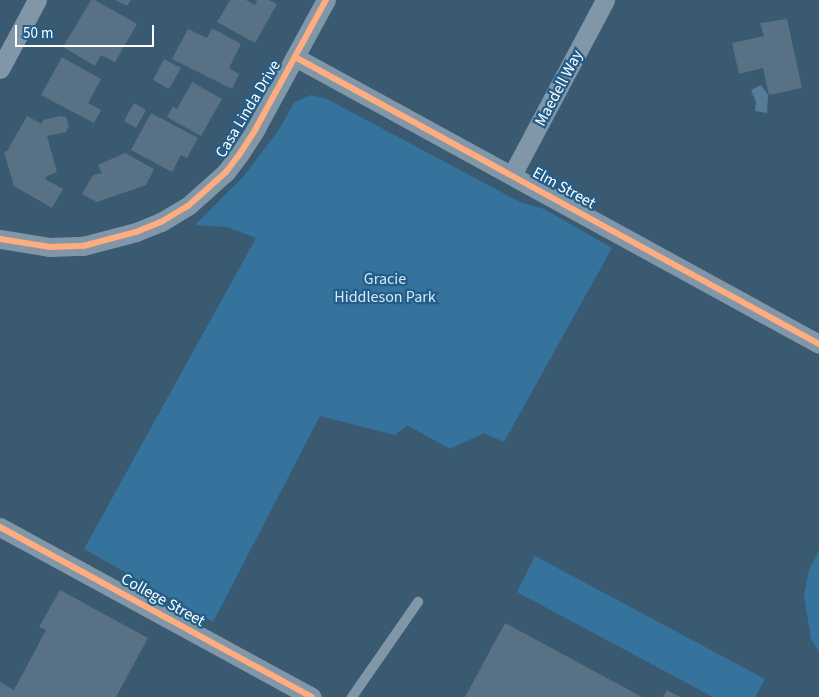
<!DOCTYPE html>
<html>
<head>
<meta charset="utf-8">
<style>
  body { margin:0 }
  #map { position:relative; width:819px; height:697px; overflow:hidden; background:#3a5a72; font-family:"Source Sans 3",sans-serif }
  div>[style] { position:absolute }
  .green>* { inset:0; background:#35739d }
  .water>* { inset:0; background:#557d9a }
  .building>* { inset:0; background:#587184 }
  .service>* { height:10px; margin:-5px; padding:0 5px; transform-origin:5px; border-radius:5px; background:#8196a7 }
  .minor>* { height:19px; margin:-9.5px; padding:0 9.5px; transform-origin:9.5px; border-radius:9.5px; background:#8196a7 }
  .cycleway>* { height:6px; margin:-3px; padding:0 3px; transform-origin:3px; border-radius:3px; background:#ffac80 }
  span { translate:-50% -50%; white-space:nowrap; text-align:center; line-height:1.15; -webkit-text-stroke:4.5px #235e89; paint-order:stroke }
  .street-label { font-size:16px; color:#fff }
  .park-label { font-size:16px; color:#d3e9f7 }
  .scale { position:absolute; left:15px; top:25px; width:139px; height:22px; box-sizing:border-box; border:2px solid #fff; border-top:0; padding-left:6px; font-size:15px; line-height:18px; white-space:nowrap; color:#fff; -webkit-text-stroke:4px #235e89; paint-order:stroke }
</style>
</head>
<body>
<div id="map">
  <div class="green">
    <i style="clip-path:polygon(311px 95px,327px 99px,520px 202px,544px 209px,612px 248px,504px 442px,484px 433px,450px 449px,407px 425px,395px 435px,320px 416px,213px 622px,84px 549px,256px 238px,227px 227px,195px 225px,243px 177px,278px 131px,294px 103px)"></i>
    <i style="clip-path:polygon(819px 551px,819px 652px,811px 639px,804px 595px,809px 570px)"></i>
    <i style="clip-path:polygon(535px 556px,765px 679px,755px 697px,713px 697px,517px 592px)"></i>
  </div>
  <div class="water">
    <i style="clip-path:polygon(761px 85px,768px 95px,767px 113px,755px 111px,756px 102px,751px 90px)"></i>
  </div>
  <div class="building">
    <i style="clip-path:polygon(91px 0,95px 0,137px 24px,115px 62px,101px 55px,95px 66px,63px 47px)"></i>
    <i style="clip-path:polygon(115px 0,131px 0,127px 6px)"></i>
    <i style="clip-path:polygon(230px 0,246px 0,255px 5px,257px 0,269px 0,277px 4px,255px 43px,217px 22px)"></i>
    <i style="clip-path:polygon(787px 19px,802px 88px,769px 95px,763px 68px,739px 74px,732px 43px,764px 36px,760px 23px)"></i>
    <i style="clip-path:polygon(212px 28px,241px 44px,229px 68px,239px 74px,232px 89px,172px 59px,188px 29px,207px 38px)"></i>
    <i style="clip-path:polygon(62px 57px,101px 79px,88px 103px,101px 110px,94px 123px,41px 95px)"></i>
    <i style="clip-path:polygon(164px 59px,181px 68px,169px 89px,153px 80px)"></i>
    <i style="clip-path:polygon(192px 82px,222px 99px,201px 136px,167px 117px,173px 106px,177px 109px)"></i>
    <i style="clip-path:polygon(134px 103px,146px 110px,136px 128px,124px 121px)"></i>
    <i style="clip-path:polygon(151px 113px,198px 138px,187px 158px,181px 155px,172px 172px,131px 150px)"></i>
    <i style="clip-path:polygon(27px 116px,42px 124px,43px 120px,60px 116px,66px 117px,69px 126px,66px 132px,47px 136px,57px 172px,47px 176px,45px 179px,63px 189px,52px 208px,14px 186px,4px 152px,7px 151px)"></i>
    <i style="clip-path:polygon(125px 153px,154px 169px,146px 185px,97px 202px,82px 194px,93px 175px,102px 173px,98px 165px)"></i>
    <i style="clip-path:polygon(60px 590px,148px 638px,116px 697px,0 697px,0 682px,14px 690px,46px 630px,39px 627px)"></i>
    <i style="clip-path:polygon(505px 623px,642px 697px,465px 697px)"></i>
    <i style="clip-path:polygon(667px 690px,680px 697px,663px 697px)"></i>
  </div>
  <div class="service">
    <i style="left:352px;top:697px;width:116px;rotate:-55.2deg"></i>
  </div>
  <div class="minor">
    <i style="left:295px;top:57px;width:597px;rotate:28.71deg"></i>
    <i style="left:0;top:69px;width:78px;rotate:-61.8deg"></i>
    <i style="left:512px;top:175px;width:198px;rotate:-62deg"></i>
    <i style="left:0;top:239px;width:51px;rotate:9.1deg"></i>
    <i style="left:50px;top:247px;width:33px;rotate:-2deg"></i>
    <i style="left:83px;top:246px;width:55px;rotate:-14.8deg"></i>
    <i style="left:136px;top:232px;width:27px;rotate:-22deg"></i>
    <i style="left:161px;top:222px;width:31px;rotate:-31deg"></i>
    <i style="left:188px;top:206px;width:51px;rotate:-41.8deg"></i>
    <i style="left:226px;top:172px;width:21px;rotate:-53deg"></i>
    <i style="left:239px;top:155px;width:30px;rotate:-57deg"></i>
    <i style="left:255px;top:130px;width:148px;rotate:-61.4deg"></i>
    <i style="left:0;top:527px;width:355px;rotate:28.6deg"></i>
  </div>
  <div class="cycleway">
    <i style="left:295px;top:57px;width:597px;rotate:28.71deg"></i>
    <i style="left:0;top:239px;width:51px;rotate:9.1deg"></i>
    <i style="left:50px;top:247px;width:33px;rotate:-2deg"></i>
    <i style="left:83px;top:246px;width:55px;rotate:-14.8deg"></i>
    <i style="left:136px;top:232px;width:27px;rotate:-22deg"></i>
    <i style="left:161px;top:222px;width:31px;rotate:-31deg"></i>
    <i style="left:188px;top:206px;width:51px;rotate:-41.8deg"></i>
    <i style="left:226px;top:172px;width:21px;rotate:-53deg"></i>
    <i style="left:239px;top:155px;width:30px;rotate:-57deg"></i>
    <i style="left:255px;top:130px;width:148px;rotate:-61.4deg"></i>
    <i style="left:0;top:527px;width:355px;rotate:28.6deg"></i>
  </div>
  <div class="street-label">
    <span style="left:559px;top:88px;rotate:-62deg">Maedell Way</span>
    <span style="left:248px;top:109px;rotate:-59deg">Casa Linda Drive</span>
    <span style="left:564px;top:188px;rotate:29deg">Elm Street</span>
    <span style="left:163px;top:600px;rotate:29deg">College Street</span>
  </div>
  <div class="park-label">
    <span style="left:385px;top:288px">Gracie<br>Hiddleson Park</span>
  </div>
  <div class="scale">50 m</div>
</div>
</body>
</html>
